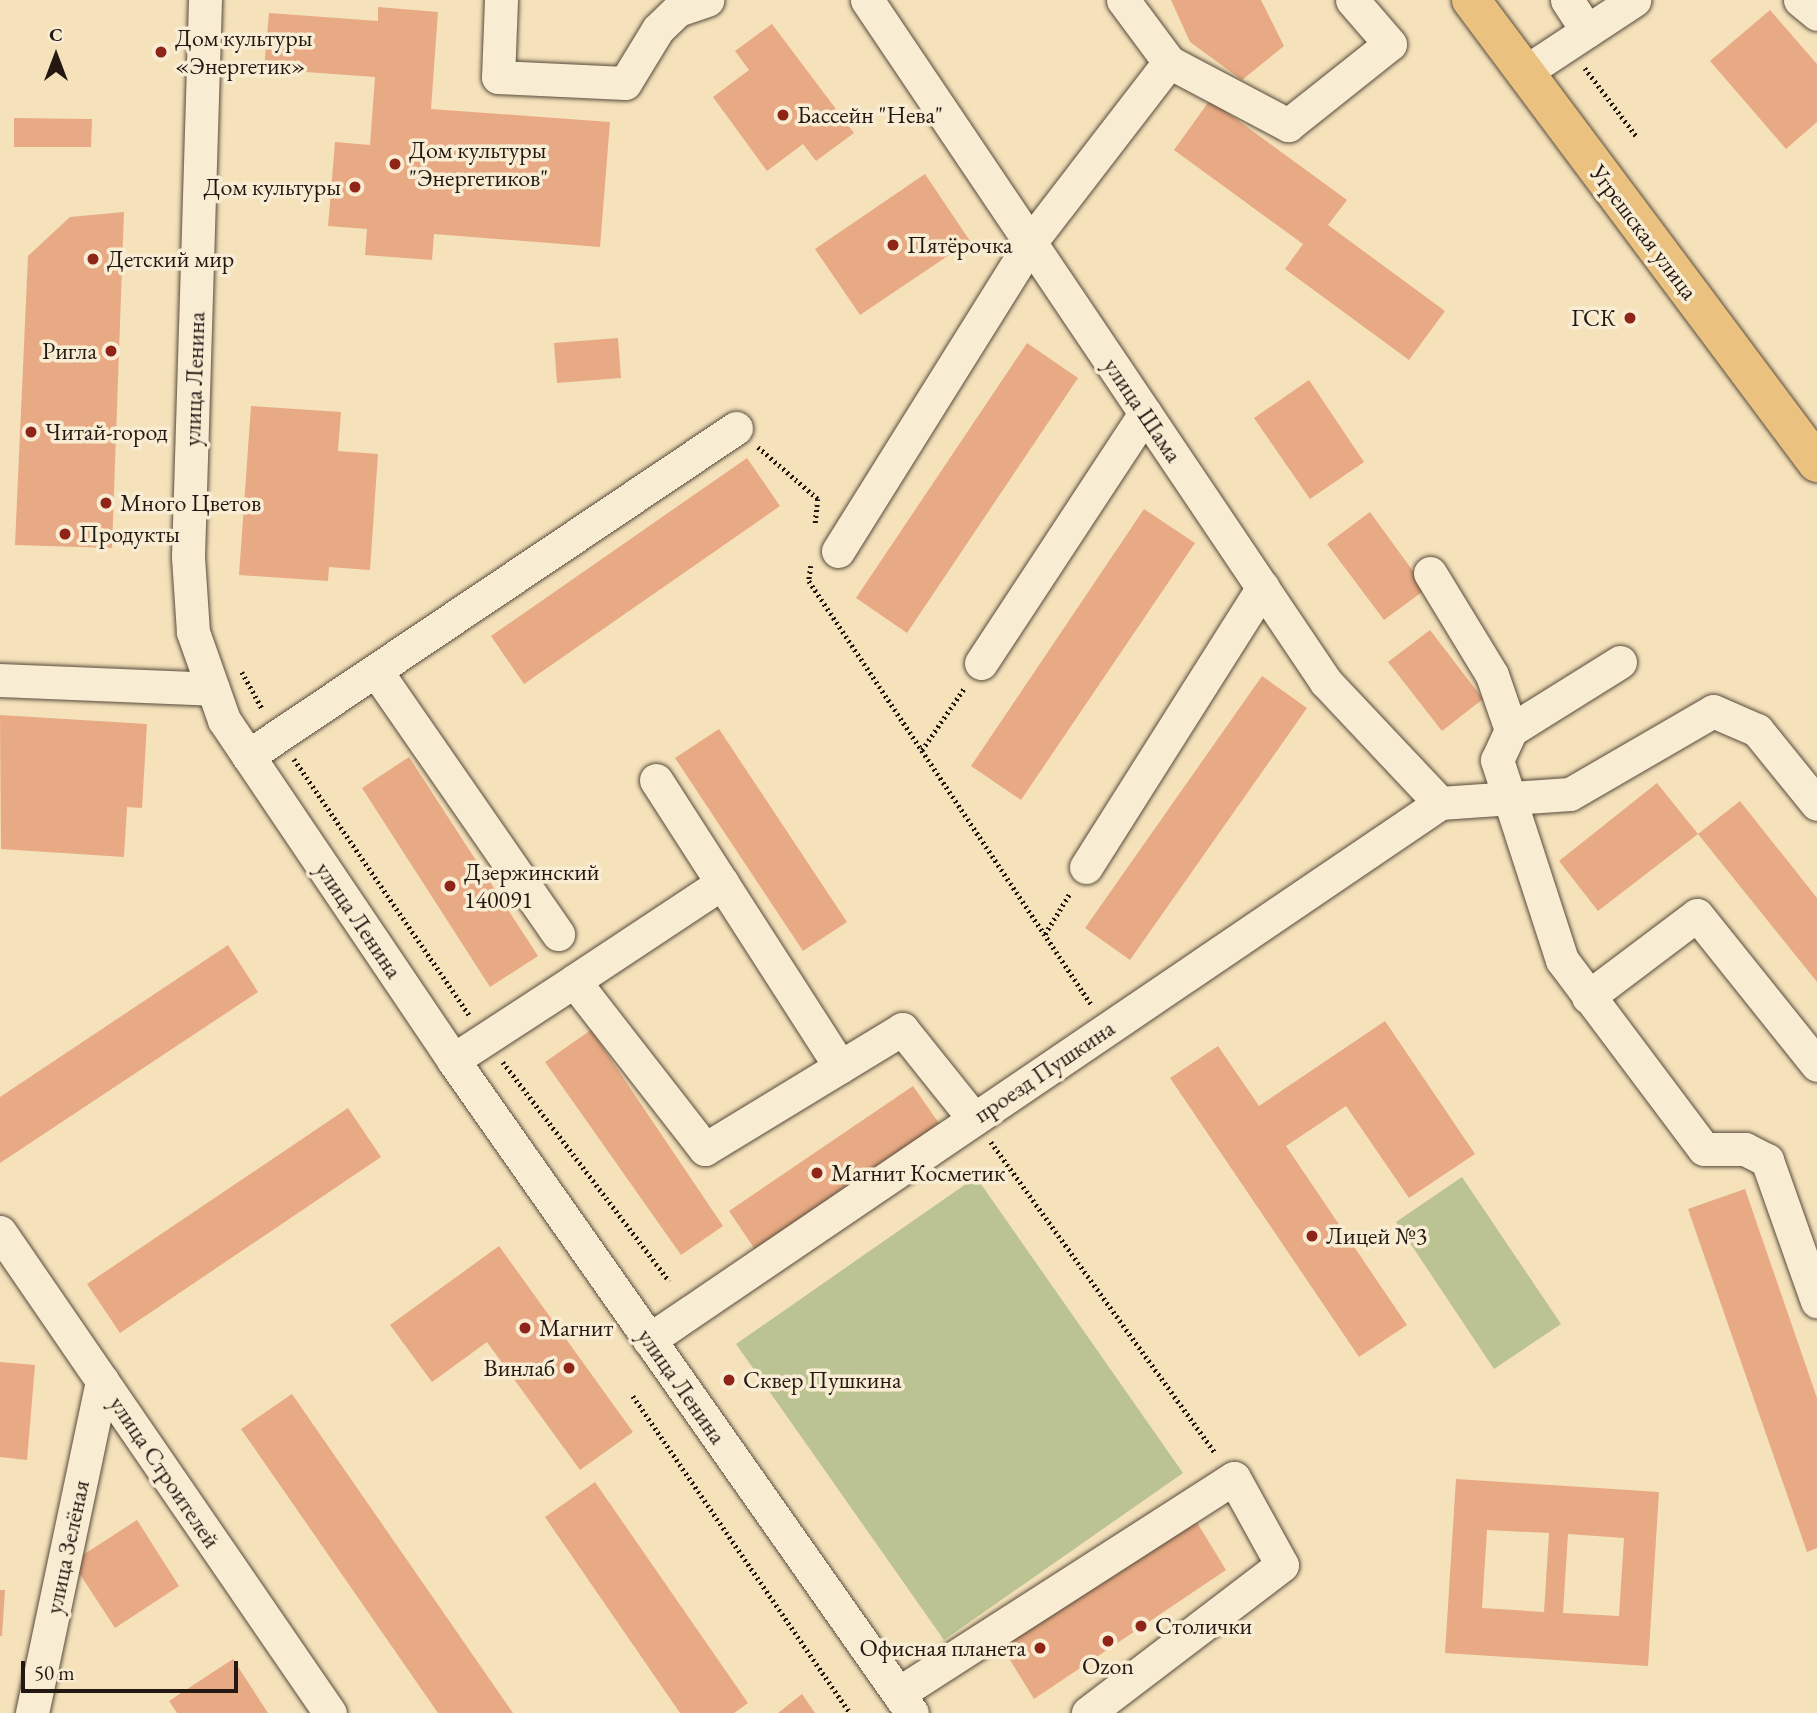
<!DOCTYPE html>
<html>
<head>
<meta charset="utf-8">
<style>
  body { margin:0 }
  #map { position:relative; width:1817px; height:1713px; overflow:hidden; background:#f5e2bb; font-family:"EB Garamond",serif }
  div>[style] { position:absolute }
  .green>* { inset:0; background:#bac391 }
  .building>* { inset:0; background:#e8aa84 }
  .path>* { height:4.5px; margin-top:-2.25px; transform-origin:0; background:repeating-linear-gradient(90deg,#231912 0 2px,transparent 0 5.5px) }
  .roads { filter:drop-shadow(0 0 2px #584b3c) drop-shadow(0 0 2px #584b3c) }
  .minor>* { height:33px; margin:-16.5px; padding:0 16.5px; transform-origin:16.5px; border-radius:16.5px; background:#f8ecd3 }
  .major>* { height:38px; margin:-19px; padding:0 19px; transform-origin:19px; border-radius:19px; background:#eac17e }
  .dots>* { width:19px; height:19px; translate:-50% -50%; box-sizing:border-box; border:4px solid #f8ecd3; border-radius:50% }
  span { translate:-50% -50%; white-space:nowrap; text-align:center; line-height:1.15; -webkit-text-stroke:7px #f8ecd3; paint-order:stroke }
  .poi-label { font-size:24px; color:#231912 }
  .left { translate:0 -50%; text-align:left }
  .right { translate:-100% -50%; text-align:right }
  .street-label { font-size:24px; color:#231912 }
  .north { position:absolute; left:21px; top:21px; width:70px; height:70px; -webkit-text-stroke:5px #f8ecd3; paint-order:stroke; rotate:0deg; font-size:19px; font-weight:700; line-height:28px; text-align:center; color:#231912 }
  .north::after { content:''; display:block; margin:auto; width:24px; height:32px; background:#231912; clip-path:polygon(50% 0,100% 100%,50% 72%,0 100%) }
  .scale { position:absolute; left:21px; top:1661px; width:217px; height:32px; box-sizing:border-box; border:4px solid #231912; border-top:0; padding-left:9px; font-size:21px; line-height:24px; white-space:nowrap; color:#231912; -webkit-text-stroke:5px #f8ecd3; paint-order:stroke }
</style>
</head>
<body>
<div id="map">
  <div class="green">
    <i style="clip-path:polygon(976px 1177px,1183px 1473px,944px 1640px,736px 1344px)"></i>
    <i style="clip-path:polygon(1462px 1177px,1561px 1324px,1494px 1369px,1396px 1222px)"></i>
  </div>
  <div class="building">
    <i style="clip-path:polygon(1171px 0,1261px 0,1284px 46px,1242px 80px,1190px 42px)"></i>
    <i style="clip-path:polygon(378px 7px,438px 12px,431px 109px,610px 122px,600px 247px,434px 234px,432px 260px,365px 255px,367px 229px,328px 226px,335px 142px,370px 145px,375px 77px,264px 69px,269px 13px,378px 21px)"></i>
    <i style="clip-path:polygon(1770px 10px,1817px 64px,1817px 122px,1786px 149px,1710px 61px)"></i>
    <i style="clip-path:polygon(772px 24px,854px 133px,816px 161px,803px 144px,767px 171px,713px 97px,749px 70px,735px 51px)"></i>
    <i style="clip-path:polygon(1210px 100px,1347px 200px,1328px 225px,1445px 311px,1409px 360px,1285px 269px,1303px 244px,1174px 150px)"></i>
    <i style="clip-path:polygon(14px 118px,92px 119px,91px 147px,14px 147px)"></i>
    <i style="clip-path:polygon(925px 174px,970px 241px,860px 315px,815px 249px)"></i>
    <i style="clip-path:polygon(124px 212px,112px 548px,15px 545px,28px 256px,70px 217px)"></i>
    <i style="clip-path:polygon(618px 338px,621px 378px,557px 383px,554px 343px)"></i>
    <i style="clip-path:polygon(1027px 343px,1078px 378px,907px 633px,856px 598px)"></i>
    <i style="clip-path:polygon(1309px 380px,1364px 462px,1310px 499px,1254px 418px)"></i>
    <i style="clip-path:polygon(251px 406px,341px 412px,338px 451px,378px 454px,370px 570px,329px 567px,328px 581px,239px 575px)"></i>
    <i style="clip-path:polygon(747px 458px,780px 506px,524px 684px,491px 636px)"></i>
    <i style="clip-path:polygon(1144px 509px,1195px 543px,1021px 800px,971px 766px)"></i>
    <i style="clip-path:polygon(1370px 512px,1426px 589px,1384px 620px,1327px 544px)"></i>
    <i style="clip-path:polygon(1430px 630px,1483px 699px,1442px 731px,1388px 662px)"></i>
    <i style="clip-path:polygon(1262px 676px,1307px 708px,1130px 960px,1085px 928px)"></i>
    <i style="clip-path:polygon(0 715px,147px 724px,142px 808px,127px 807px,124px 857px,1px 849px)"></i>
    <i style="clip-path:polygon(719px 729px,847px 922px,803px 951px,675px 758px)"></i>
    <i style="clip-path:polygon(409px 757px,538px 956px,490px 987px,362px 788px)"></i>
    <i style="clip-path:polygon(1657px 783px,1698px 834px,1740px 801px,1817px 898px,1817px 982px,1698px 834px,1598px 911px,1559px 861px)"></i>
    <i style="clip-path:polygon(228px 945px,258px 992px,0 1163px,0 1097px)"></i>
    <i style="clip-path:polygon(1385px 1021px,1475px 1154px,1409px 1198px,1346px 1106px,1286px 1146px,1407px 1325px,1359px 1357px,1170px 1078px,1218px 1046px,1259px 1106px)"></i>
    <i style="clip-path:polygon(591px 1030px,723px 1226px,681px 1255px,545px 1062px)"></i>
    <i style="clip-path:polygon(913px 1086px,943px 1129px,758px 1254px,729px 1211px)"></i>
    <i style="clip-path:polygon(348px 1108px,381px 1157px,120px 1333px,87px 1284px)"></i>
    <i style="clip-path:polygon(1745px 1189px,1817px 1398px,1817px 1548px,1807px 1552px,1688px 1209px)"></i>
    <i style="clip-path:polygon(499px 1246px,633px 1432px,580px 1470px,487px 1342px,432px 1382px,390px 1325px)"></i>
    <i style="clip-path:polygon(0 1362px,35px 1365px,27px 1460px,0 1457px)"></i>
    <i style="clip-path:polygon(292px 1394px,513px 1713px,438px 1713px,241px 1429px)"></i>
    <i style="clip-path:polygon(evenodd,1456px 1479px,1659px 1492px,1648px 1666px,1445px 1653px,1456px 1479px,1487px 1530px,1549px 1533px,1544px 1612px,1482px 1608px,1487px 1530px,1456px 1479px,1568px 1534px,1624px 1538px,1619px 1616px,1563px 1613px,1568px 1534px)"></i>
    <i style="clip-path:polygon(595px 1482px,748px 1703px,734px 1713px,680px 1713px,545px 1517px)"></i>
    <i style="clip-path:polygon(1193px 1516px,1226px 1570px,1034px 1699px,1002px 1647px)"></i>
    <i style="clip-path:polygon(137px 1520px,179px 1586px,115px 1628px,72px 1562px)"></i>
    <i style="clip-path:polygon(0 1590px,5px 1590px,2px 1636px,0 1636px)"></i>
    <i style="clip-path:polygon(233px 1659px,268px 1713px,177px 1713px,169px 1701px)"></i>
    <i style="clip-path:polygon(802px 1694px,815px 1713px,778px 1713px)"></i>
  </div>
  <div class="path">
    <i style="left:1585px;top:68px;width:86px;rotate:53deg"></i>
    <i style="left:758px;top:447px;width:79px;rotate:40.9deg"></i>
    <i style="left:818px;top:499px;width:27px;rotate:96deg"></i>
    <i style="left:811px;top:566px;width:15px;rotate:98deg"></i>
    <i style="left:809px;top:581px;width:508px;rotate:56.31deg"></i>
    <i style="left:242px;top:672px;width:43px;rotate:61.1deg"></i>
    <i style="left:922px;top:750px;width:76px;rotate:-55.7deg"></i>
    <i style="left:294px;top:759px;width:310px;rotate:55.6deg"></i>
    <i style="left:1045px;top:934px;width:48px;rotate:-58.6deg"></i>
    <i style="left:503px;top:1062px;width:275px;rotate:52.8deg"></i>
    <i style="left:991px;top:1142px;width:383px;rotate:54.2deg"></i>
    <i style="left:633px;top:1396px;width:384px;rotate:55.6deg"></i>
  </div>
  <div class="roads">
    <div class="minor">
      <i style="left:205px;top:0;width:557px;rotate:91.75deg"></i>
      <i style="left:188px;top:557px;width:75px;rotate:86.2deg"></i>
      <i style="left:193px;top:632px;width:93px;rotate:70.6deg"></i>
      <i style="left:224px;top:720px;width:410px;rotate:56deg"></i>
      <i style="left:453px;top:1060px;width:798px;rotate:54.9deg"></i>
      <i style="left:501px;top:0;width:77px;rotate:92.2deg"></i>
      <i style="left:498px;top:77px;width:127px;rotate:2.7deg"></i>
      <i style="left:625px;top:83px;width:63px;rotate:-58.6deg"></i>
      <i style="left:658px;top:29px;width:28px;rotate:-44deg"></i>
      <i style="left:678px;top:10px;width:31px;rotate:-19deg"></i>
      <i style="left:867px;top:0;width:822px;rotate:56.06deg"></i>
      <i style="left:1326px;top:682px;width:166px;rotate:46.7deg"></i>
      <i style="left:1123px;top:0;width:77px;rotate:53.4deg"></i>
      <i style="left:1567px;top:0;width:37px;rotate:57deg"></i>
      <i style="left:1800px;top:0;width:22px;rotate:39deg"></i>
      <i style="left:1525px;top:72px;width:131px;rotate:-33.4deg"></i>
      <i style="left:838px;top:551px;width:367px;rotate:-58deg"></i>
      <i style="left:1032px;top:240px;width:225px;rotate:-52.4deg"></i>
      <i style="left:1169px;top:62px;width:135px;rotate:27.9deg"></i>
      <i style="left:1288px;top:125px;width:130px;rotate:-38.5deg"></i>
      <i style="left:1390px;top:44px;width:58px;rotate:-130.8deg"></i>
      <i style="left:1430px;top:573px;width:119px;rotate:58.7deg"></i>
      <i style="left:1492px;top:675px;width:58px;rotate:70.9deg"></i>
      <i style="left:1620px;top:662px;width:128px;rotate:148deg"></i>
      <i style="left:1511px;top:730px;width:33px;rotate:115deg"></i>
      <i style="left:1497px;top:760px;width:210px;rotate:72deg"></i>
      <i style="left:1562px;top:960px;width:236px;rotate:53.1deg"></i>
      <i style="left:1704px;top:1149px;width:41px"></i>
      <i style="left:1745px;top:1149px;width:25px;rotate:27deg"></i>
      <i style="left:1767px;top:1160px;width:150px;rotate:70.5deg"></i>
      <i style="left:981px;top:663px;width:299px;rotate:-56.7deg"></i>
      <i style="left:376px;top:671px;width:320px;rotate:55.3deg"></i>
      <i style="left:0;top:680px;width:213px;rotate:2.4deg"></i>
      <i style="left:248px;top:756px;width:588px;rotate:-33.91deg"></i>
      <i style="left:656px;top:780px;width:341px;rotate:57.3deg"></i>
      <i style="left:1086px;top:867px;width:331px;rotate:-57.7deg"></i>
      <i style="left:574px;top:981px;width:178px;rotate:-33.5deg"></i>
      <i style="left:1588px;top:997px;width:136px;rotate:-37deg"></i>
      <i style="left:1697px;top:915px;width:192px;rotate:51.3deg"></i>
      <i style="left:453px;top:1060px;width:145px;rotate:-33.1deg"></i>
      <i style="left:574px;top:981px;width:213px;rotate:52.1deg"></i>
      <i style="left:705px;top:1149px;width:231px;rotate:-31.3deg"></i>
      <i style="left:902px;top:1029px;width:115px;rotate:51.3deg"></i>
      <i style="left:0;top:1232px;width:583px;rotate:55.55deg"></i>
      <i style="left:649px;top:1340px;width:956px;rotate:-34.17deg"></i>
      <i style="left:1440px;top:803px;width:130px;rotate:-4deg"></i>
      <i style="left:1570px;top:794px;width:165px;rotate:-30.1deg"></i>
      <i style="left:1713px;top:711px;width:48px;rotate:23.4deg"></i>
      <i style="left:1757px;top:730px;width:95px;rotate:51deg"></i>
      <i style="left:899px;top:1693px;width:398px;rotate:-32.7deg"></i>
      <i style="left:1234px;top:1478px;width:99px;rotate:61.1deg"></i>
      <i style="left:1282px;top:1565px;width:244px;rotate:142.7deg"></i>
      <i style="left:32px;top:1713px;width:340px;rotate:-78.1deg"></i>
    </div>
    <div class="major">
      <i style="left:1471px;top:0;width:578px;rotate:53.23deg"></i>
    </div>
  </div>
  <div class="dots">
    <i style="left:161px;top:52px;background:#8f2418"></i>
    <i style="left:783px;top:115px;background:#8f2418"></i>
    <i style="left:395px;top:164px;background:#8f2418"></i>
    <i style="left:355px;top:187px;background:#8f2418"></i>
    <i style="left:893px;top:245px;background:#8f2418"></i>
    <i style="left:93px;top:259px;background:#8f2418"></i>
    <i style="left:1630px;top:318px;background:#8f2418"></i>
    <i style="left:111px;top:351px;background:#8f2418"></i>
    <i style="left:31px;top:432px;background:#8f2418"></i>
    <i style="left:106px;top:503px;background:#8f2418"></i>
    <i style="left:65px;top:534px;background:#8f2418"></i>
    <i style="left:450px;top:886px;background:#8f2418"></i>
    <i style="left:817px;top:1173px;background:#8f2418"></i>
    <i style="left:1312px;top:1236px;background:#8f2418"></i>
    <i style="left:525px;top:1328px;background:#8f2418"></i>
    <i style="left:569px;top:1368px;background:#8f2418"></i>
    <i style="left:729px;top:1380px;background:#8f2418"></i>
    <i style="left:1141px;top:1626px;background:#8f2418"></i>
    <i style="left:1108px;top:1641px;background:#8f2418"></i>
    <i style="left:1040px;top:1648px;background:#8f2418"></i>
  </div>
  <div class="poi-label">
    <span class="left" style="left:175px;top:52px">Дом культуры<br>«Энергетик»</span>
    <span class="left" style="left:797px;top:115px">Бассейн "Нева"</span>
    <span class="left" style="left:409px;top:164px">Дом культуры<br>"Энергетиков"</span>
    <span class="right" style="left:341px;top:187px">Дом культуры</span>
    <span class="left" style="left:907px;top:245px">Пятёрочка</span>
    <span class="left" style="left:107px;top:259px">Детский мир</span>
    <span class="right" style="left:1616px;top:318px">ГСК</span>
    <span class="right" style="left:97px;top:351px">Ригла</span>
    <span class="left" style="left:45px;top:432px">Читай-город</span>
    <span class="left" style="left:120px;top:503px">Много Цветов</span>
    <span class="left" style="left:79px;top:534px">Продукты</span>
    <span class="left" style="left:464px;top:886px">Дзержинский<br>140091</span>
    <span class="left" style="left:831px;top:1173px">Магнит Косметик</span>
    <span class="left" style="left:1326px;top:1236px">Лицей №3</span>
    <span class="left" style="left:539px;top:1328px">Магнит</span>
    <span class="right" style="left:555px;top:1368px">Винлаб</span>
    <span class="left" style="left:743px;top:1380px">Сквер Пушкина</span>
    <span class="left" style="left:1155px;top:1626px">Столички</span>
    <span class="right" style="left:1026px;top:1648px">Офисная планета</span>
    <span style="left:1108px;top:1666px">Ozon</span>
  </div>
  <div class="street-label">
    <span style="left:1644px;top:232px;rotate:53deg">Угрешская улица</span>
    <span style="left:194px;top:379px;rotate:-88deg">улица Ленина</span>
    <span style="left:1143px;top:410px;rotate:56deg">улица Шама</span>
    <span style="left:359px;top:920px;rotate:56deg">улица Ленина</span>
    <span style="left:1044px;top:1071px;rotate:-34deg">проезд Пушкина</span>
    <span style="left:682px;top:1386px;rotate:55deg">улица Ленина</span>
    <span style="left:165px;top:1472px;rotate:56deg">улица Строителей</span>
    <span style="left:67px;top:1547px;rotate:-78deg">улица Зелёная</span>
  </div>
  <div class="north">С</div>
  <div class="scale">50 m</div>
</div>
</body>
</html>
